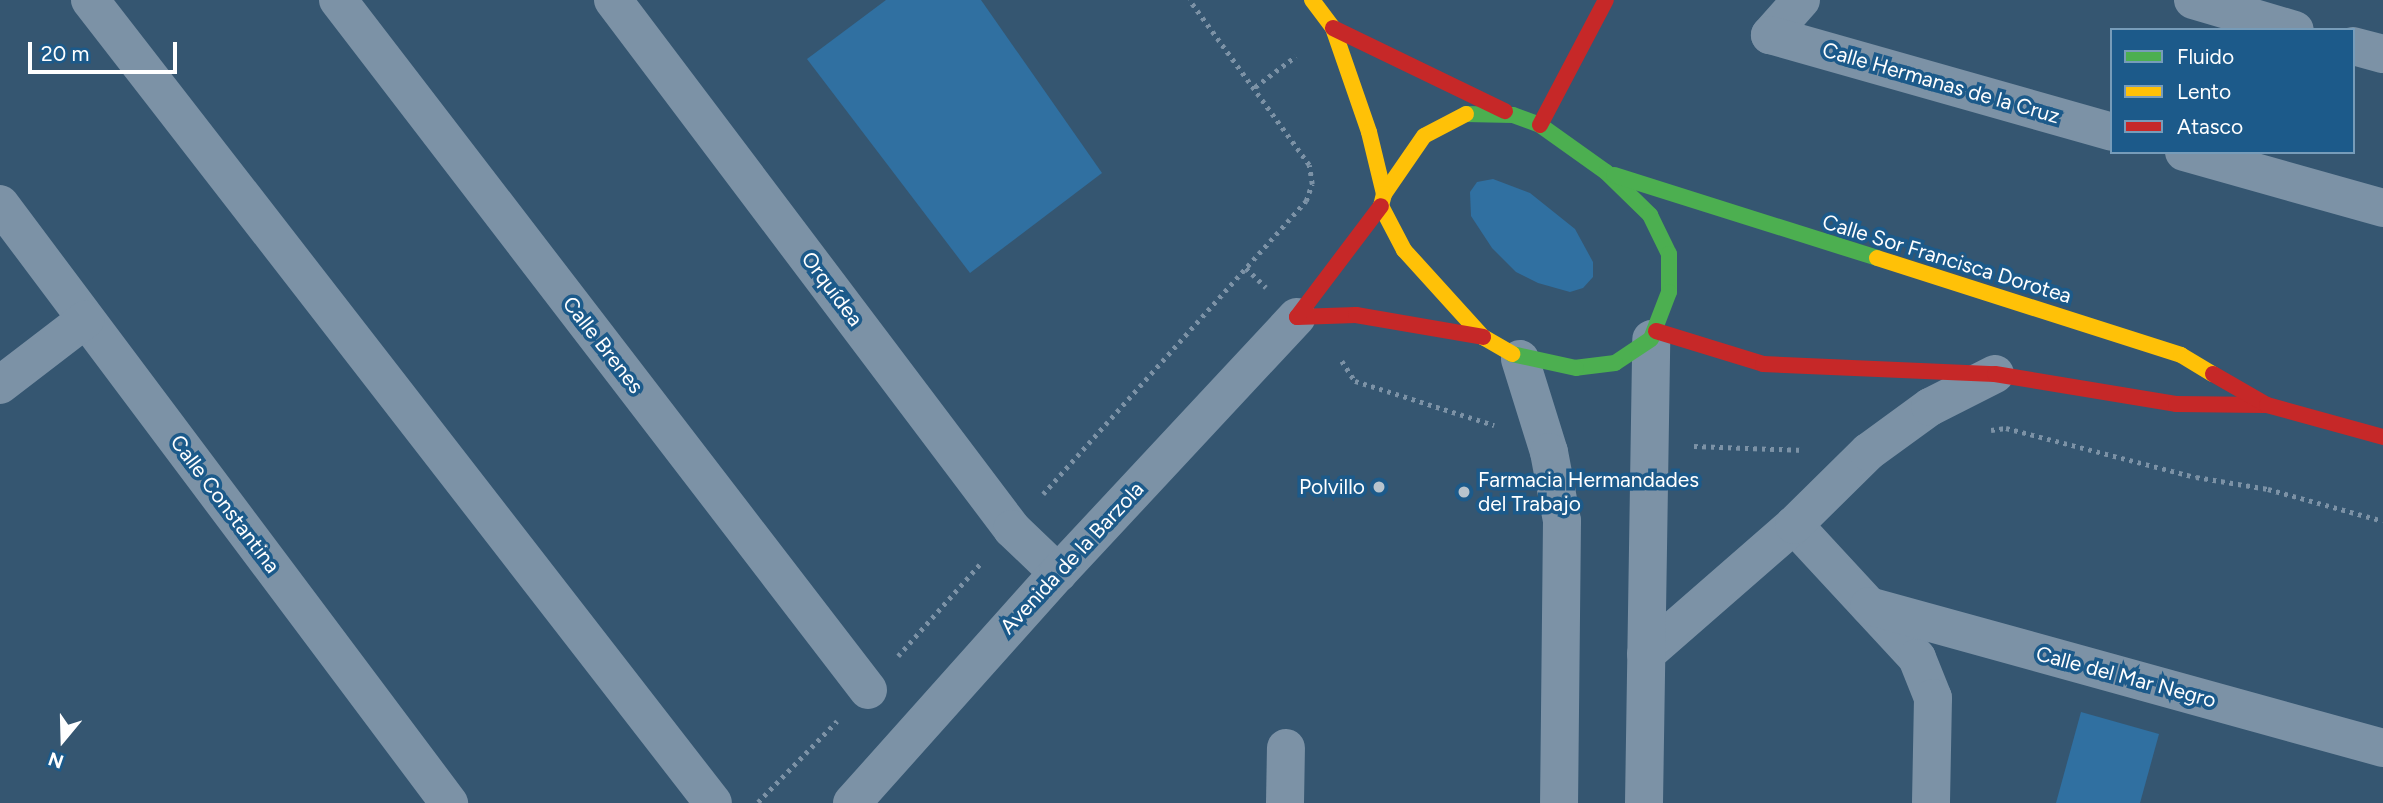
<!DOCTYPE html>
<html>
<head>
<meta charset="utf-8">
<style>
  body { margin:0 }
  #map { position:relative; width:2383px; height:803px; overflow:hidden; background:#355671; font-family:Figtree,sans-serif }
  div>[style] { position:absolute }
  .green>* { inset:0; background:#3070a1 }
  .path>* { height:4.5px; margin-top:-2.25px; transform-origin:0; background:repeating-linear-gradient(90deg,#7c92a6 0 3.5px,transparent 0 8.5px) }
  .street>* { height:38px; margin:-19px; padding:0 19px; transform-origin:19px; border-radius:19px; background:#7c92a6 }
  .fast>* { height:16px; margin:-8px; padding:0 8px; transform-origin:8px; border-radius:8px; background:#4caf50 }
  .slow>* { height:16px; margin:-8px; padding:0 8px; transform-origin:8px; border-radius:8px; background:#ffc107 }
  .jam>* { height:16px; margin:-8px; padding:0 8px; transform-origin:8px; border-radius:8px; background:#c62828 }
  .dots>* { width:19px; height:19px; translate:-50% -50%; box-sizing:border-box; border:4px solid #1c5a8a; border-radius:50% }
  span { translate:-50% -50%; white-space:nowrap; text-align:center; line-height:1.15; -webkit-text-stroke:7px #1c5a8a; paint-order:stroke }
  .street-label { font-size:21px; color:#fff }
  .poi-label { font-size:21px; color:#fff }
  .left { translate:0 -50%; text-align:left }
  .right { translate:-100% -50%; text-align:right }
  .legend { position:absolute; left:2110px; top:28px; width:245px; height:126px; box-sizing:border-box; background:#1c5a8a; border:2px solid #779cb9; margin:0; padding:9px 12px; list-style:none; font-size:21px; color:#fff }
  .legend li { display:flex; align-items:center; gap:14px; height:35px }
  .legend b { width:35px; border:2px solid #779cb9 }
  .north { position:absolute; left:28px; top:705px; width:70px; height:70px; -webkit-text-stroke:5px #1c5a8a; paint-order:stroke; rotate:199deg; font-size:19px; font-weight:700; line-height:28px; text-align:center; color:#fff }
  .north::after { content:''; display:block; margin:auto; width:24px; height:32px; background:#fff; clip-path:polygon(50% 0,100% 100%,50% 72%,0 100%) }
  .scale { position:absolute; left:28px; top:42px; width:149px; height:32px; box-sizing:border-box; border:4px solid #fff; border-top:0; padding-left:9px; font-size:21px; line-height:24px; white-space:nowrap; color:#fff; -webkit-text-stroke:5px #1c5a8a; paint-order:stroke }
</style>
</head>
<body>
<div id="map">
  <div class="green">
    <i style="clip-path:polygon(886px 0,981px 0,1102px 173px,970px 273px,807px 59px)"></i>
    <i style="clip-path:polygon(1493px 179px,1530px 193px,1575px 229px,1593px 262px,1593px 277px,1583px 288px,1570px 292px,1538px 283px,1516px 272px,1492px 248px,1471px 216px,1470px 192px,1477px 182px)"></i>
    <i style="clip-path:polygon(2081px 712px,2159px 734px,2140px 803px,2056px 803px)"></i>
  </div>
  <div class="path">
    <i style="left:1255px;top:87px;width:51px;rotate:-37.1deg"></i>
    <i style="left:1246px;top:268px;width:28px;rotate:44deg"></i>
    <i style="left:1342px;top:361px;width:24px;rotate:57deg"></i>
    <i style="left:1355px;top:381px;width:146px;rotate:17.6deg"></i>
    <i style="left:1991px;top:430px;width:15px;rotate:-8deg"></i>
    <i style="left:2006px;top:428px;width:196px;rotate:14.5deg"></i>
    <i style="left:2196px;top:477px;width:73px;rotate:9.5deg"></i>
    <i style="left:2268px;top:489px;width:119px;rotate:15.5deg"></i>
    <i style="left:1694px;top:446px;width:110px;rotate:2.1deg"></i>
    <i style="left:1043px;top:494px;width:394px;rotate:-48.1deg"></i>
    <i style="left:1306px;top:201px;width:18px;rotate:-71deg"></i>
    <i style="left:1312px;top:184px;width:19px;rotate:-99deg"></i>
    <i style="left:1309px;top:165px;width:204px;rotate:-126deg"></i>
    <i style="left:898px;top:656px;width:125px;rotate:-48.3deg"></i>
    <i style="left:758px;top:802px;width:113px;rotate:-45.7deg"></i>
  </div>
  <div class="street">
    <i style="left:90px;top:0;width:1016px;rotate:52.19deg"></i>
    <i style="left:338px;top:0;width:870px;rotate:52.47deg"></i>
    <i style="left:613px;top:0;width:663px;rotate:52.97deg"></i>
    <i style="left:1012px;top:529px;width:64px;rotate:43.7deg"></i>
    <i style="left:1801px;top:0;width:47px;rotate:131.5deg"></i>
    <i style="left:1770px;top:35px;width:355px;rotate:15.8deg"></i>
    <i style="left:2193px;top:0;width:106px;rotate:16.4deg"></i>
    <i style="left:2353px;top:46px;width:31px;rotate:15deg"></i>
    <i style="left:2184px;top:152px;width:207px;rotate:15.7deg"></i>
    <i style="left:0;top:204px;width:749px;rotate:53.15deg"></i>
    <i style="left:1520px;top:359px;width:97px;rotate:72.7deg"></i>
    <i style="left:1549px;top:452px;width:70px;rotate:79.3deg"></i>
    <i style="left:1562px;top:521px;width:282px;rotate:90.6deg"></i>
    <i style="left:0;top:385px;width:108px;rotate:-37.5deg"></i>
    <i style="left:1794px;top:525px;width:181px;rotate:47.2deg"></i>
    <i style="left:1917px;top:658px;width:43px;rotate:68.2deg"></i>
    <i style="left:1933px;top:698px;width:105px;rotate:91.1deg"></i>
    <i style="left:1869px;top:606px;width:533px;rotate:15.44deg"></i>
    <i style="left:1646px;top:654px;width:196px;rotate:-41.1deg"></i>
    <i style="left:1794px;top:525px;width:104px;rotate:-44.6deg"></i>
    <i style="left:1868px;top:452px;width:77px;rotate:-36deg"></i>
    <i style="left:1930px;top:407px;width:73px;rotate:-26.9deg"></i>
    <i style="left:852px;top:803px;width:309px;rotate:-48.2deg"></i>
    <i style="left:1058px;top:573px;width:350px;rotate:-47deg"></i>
    <i style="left:1285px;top:803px;width:55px;rotate:-89deg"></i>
    <i style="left:1644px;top:803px;width:464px;rotate:-89.1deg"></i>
  </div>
  <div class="fast">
    <i style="left:1466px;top:114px;width:47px;rotate:1.2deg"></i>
    <i style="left:1513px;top:115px;width:29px;rotate:20deg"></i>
    <i style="left:1540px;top:125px;width:81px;rotate:35.5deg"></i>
    <i style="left:1606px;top:172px;width:62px;rotate:44.3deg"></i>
    <i style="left:1650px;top:215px;width:43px;rotate:64deg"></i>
    <i style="left:1669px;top:254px;width:38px;rotate:90deg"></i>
    <i style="left:1669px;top:292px;width:50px;rotate:111deg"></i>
    <i style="left:1651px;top:339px;width:43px;rotate:146.3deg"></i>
    <i style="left:1615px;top:363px;width:39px;rotate:173deg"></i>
    <i style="left:1576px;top:368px;width:66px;rotate:-167.7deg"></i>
    <i style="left:1614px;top:175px;width:276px;rotate:17.5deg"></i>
  </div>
  <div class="slow">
    <i style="left:1312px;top:0;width:35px;rotate:53deg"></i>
    <i style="left:1333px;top:28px;width:110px;rotate:70.9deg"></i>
    <i style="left:1369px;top:132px;width:64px;rotate:76.4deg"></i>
    <i style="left:1466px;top:114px;width:47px;rotate:152.4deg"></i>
    <i style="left:1424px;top:136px;width:70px;rotate:124.6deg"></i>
    <i style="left:1384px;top:194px;width:12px;rotate:104deg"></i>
    <i style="left:1381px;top:206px;width:50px;rotate:62.4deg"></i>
    <i style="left:1404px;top:250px;width:118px;rotate:47.8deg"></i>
    <i style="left:1483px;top:337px;width:34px;rotate:30deg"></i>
    <i style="left:1877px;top:258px;width:319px;rotate:17.7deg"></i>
    <i style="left:2181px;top:355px;width:37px;rotate:31deg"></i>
  </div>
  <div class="jam">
    <i style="left:1333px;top:28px;width:191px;rotate:25.8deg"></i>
    <i style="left:1540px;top:125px;width:141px;rotate:-62.2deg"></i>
    <i style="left:1297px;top:317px;width:59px;rotate:-1.9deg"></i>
    <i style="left:1356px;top:315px;width:129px;rotate:9.8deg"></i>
    <i style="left:1297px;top:317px;width:139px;rotate:-52.9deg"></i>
    <i style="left:1656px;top:331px;width:112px;rotate:17.1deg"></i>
    <i style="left:1763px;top:364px;width:232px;rotate:2.5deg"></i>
    <i style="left:1995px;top:374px;width:183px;rotate:9.4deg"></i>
    <i style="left:2176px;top:404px;width:89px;rotate:0.6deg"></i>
    <i style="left:2213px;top:374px;width:62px;rotate:29.9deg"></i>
    <i style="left:2267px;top:405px;width:120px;rotate:15.4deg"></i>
  </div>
  <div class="dots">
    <i style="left:1379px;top:487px;background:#b8c4cd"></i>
    <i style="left:1464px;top:492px;background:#b8c4cd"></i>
  </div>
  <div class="street-label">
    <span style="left:1941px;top:83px;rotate:16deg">Calle Hermanas de la Cruz</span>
    <span style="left:1947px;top:259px;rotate:17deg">Calle Sor Francisca Dorotea</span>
    <span style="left:832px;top:289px;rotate:53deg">Orquídea</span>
    <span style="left:603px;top:345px;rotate:52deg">Calle Brenes</span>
    <span style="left:225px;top:504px;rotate:53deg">Calle Constantina</span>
    <span style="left:1072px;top:558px;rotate:-47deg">Avenida de la Barzola</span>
    <span style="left:2126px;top:677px;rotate:15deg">Calle del Mar Negro</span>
  </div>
  <div class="poi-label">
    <span class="left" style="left:1478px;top:492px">Farmacia Hermandades<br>del Trabajo</span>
    <span class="right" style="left:1365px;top:487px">Polvillo</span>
  </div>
  <ul class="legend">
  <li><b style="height:9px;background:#4caf50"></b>Fluido</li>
  <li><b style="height:9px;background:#ffc107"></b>Lento</li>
  <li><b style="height:9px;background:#c62828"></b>Atasco</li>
  </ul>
  <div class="north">N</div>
  <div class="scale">20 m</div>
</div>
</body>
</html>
